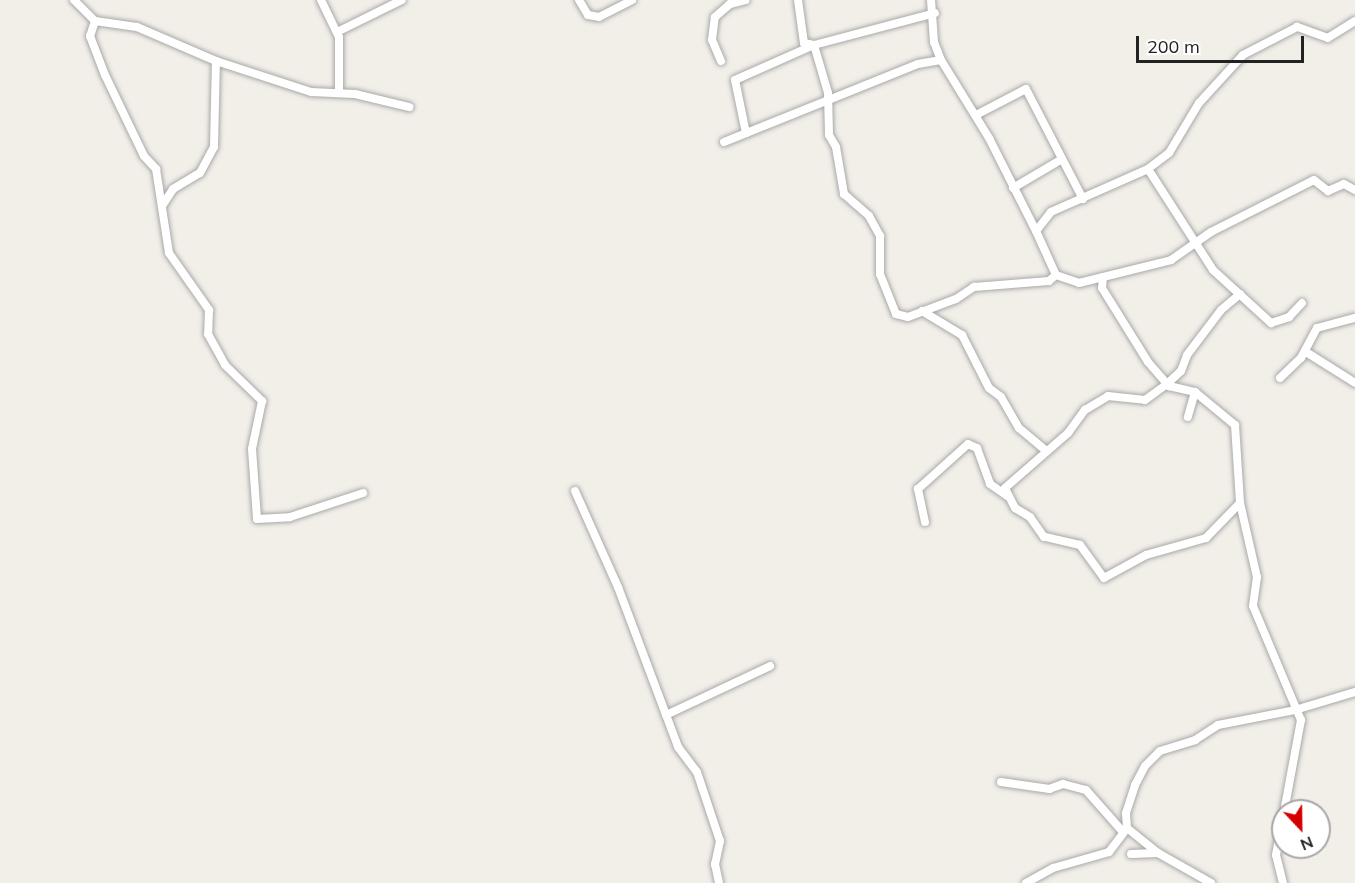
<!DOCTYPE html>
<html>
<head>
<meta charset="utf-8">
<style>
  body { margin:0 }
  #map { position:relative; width:1355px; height:883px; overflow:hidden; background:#f2efe9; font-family:Mulish,sans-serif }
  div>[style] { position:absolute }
  .roads { filter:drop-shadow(0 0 2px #a9a9a9) drop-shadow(0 0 2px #a9a9a9) }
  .minor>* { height:8px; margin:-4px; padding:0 4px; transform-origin:4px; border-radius:4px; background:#fff }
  span { translate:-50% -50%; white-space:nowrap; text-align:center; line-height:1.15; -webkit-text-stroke:4.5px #fff; paint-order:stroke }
  .north { position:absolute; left:1271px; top:799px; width:60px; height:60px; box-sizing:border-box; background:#fff; border:2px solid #a7a7a7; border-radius:50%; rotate:158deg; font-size:16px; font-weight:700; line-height:24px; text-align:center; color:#222 }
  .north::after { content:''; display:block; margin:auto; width:21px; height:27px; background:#d40000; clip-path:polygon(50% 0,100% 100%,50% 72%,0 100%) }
  .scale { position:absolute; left:1136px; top:36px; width:168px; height:27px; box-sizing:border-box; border:3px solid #222; border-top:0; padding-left:8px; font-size:18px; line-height:21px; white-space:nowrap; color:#222; -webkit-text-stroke:4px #fff; paint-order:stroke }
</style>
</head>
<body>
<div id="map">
  <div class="roads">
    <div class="minor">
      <i style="left:74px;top:0;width:30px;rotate:45deg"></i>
      <i style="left:95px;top:21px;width:16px;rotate:108deg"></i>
      <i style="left:90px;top:36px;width:42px;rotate:69deg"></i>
      <i style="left:105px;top:75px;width:90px;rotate:64.3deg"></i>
      <i style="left:144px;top:156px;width:18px;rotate:47deg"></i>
      <i style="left:156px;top:169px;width:85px;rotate:81.2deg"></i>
      <i style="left:169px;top:253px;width:70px;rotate:54.9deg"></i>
      <i style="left:209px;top:310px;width:24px;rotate:92deg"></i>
      <i style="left:208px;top:334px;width:35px;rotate:61deg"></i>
      <i style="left:225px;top:365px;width:52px;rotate:44.2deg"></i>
      <i style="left:262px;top:401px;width:49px;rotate:101.8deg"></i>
      <i style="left:252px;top:449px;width:70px;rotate:85.9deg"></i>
      <i style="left:257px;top:519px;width:33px;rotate:-3deg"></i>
      <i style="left:290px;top:517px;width:77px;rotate:-18.2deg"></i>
      <i style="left:321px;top:0;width:41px;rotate:64.1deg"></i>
      <i style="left:339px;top:37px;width:56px;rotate:90deg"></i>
      <i style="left:579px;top:0;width:17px;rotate:59deg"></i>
      <i style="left:588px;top:15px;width:11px;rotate:10deg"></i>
      <i style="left:599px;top:17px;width:37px;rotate:-27deg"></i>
      <i style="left:798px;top:0;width:43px;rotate:82.1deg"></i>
      <i style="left:804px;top:43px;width:10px;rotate:11deg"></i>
      <i style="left:814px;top:45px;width:50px;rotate:73.7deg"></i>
      <i style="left:828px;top:93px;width:42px;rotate:88.6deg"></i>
      <i style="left:829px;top:135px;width:14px;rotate:60deg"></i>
      <i style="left:836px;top:147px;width:48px;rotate:80.3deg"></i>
      <i style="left:844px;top:194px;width:33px;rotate:41deg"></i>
      <i style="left:869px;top:216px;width:23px;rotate:61deg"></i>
      <i style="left:880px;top:236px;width:38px;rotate:90deg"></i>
      <i style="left:880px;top:274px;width:43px;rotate:68.2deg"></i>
      <i style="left:896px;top:314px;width:12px;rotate:14deg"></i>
      <i style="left:908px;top:317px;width:51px;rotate:-20.6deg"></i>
      <i style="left:956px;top:299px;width:22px;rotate:-34deg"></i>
      <i style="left:974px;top:287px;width:75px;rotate:-4.6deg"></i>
      <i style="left:1049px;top:281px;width:9px;rotate:-41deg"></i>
      <i style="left:931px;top:0;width:42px;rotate:85.9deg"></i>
      <i style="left:934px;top:42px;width:19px;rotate:69deg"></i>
      <i style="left:95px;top:21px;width:42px;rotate:8.1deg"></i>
      <i style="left:137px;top:27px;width:86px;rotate:23.3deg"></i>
      <i style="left:1355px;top:21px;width:32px;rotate:148deg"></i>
      <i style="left:1328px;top:38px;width:33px;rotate:-160deg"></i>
      <i style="left:1297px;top:27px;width:61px;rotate:152.6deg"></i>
      <i style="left:1243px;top:55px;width:65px;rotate:132.5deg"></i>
      <i style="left:1199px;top:103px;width:58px;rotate:121deg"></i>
      <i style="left:1169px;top:153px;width:26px;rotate:143deg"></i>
      <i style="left:1148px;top:169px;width:106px;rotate:156.1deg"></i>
      <i style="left:1051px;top:212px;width:24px;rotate:128deg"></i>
      <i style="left:1036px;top:231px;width:48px;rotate:65.6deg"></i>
      <i style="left:1056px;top:275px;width:24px;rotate:19deg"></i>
      <i style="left:1079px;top:283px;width:95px;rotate:-14deg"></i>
      <i style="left:1171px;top:260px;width:49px;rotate:-35deg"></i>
      <i style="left:1211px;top:232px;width:115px;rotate:-26.8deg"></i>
      <i style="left:1314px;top:180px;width:18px;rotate:38deg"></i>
      <i style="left:1328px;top:191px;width:17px;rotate:-24deg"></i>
      <i style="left:1344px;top:184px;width:13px;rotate:29deg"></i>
      <i style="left:337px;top:32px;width:72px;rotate:-26.2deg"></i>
      <i style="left:721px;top:61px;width:23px;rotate:-113deg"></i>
      <i style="left:712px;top:40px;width:23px;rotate:-83deg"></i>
      <i style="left:715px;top:17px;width:20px;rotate:-41deg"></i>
      <i style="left:730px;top:4px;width:16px;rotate:-14deg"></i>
      <i style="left:976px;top:115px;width:56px;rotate:-27.5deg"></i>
      <i style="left:1026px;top:89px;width:124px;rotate:62.6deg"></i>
      <i style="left:746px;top:133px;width:54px;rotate:-101.7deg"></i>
      <i style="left:735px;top:80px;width:86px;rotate:-23.9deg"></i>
      <i style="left:814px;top:45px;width:125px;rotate:-14.8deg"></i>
      <i style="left:724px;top:142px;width:209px;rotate:-21.9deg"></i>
      <i style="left:918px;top:64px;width:23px;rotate:-10deg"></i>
      <i style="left:941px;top:60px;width:92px;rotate:58.4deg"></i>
      <i style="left:989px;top:138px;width:104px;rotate:63.2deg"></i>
      <i style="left:1148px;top:169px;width:120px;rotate:57.2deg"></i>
      <i style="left:1213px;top:270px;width:79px;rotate:42.4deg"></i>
      <i style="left:1271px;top:323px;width:19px;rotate:-18deg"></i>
      <i style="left:1289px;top:317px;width:19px;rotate:-47deg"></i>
      <i style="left:1013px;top:188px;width:57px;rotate:-30.6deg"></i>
      <i style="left:162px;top:206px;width:20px;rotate:-57deg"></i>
      <i style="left:173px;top:189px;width:31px;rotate:-31deg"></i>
      <i style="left:200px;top:173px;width:30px;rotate:-62deg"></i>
      <i style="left:214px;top:147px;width:86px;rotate:-88.7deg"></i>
      <i style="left:216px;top:61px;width:100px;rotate:18.1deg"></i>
      <i style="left:311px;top:92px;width:44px;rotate:2.6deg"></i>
      <i style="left:355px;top:94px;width:56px;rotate:13.5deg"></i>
      <i style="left:1103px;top:277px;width:11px;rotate:95deg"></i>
      <i style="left:1102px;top:288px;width:87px;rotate:58.1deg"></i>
      <i style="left:1148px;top:362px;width:32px;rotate:49deg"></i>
      <i style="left:1169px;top:386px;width:27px;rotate:13deg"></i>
      <i style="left:1195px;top:392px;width:26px;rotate:106deg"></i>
      <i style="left:922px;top:311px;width:47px;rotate:31deg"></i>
      <i style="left:962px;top:335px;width:59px;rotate:63deg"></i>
      <i style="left:989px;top:388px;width:15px;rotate:37deg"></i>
      <i style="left:1001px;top:397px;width:36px;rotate:60deg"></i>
      <i style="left:1019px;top:428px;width:34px;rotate:40deg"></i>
      <i style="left:1306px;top:352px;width:58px;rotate:32.3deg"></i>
      <i style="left:1280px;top:378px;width:29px;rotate:-44deg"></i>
      <i style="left:1301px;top:358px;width:34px;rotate:-62deg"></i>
      <i style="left:1317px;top:328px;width:39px;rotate:-15deg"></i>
      <i style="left:1195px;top:392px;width:52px;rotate:39.5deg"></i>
      <i style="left:1235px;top:425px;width:78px;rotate:86.3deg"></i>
      <i style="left:1240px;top:503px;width:76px;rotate:77.1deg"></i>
      <i style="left:1257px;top:577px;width:29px;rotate:98deg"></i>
      <i style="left:1253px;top:606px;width:124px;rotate:67.2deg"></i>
      <i style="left:1301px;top:720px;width:137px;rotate:100.5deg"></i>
      <i style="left:1276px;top:855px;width:29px;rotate:76deg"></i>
      <i style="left:575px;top:491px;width:105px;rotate:65.9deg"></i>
      <i style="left:618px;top:587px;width:171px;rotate:69.4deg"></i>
      <i style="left:678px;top:747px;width:31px;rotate:53deg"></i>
      <i style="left:697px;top:772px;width:73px;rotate:71.6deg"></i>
      <i style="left:720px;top:841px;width:24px;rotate:102deg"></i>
      <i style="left:715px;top:864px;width:19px;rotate:78deg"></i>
      <i style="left:1240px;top:503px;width:49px;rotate:134.2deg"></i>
      <i style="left:1206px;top:538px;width:62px;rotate:164.2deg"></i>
      <i style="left:1146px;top:555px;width:48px;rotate:151.3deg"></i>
      <i style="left:1104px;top:578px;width:41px;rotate:-126deg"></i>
      <i style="left:1080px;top:545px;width:37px;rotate:-167deg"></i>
      <i style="left:1044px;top:537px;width:24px;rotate:-125deg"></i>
      <i style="left:1030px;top:517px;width:17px;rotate:-149deg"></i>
      <i style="left:1015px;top:508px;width:22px;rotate:-117deg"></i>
      <i style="left:1005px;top:488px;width:84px;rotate:-41.1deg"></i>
      <i style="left:1068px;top:433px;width:29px;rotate:-54deg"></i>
      <i style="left:1085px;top:410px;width:27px;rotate:-31deg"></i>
      <i style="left:1108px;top:396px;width:37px;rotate:6deg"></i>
      <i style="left:1145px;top:400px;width:27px;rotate:-36deg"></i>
      <i style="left:1167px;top:384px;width:19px;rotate:-43deg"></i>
      <i style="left:1181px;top:371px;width:17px;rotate:-69deg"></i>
      <i style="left:1187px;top:355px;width:56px;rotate:-52.9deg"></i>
      <i style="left:1221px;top:310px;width:25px;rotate:-40deg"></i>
      <i style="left:925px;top:522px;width:34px;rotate:-102deg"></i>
      <i style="left:918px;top:489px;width:67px;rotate:-42deg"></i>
      <i style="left:968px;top:444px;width:10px;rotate:24deg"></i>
      <i style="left:977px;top:448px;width:38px;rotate:70deg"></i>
      <i style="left:990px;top:484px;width:21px;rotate:35deg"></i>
      <i style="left:666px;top:715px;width:115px;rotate:-25.2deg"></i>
      <i style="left:1001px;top:782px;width:49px;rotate:8.3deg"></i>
      <i style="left:1049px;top:789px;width:15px;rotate:-20deg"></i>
      <i style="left:1063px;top:784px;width:24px;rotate:15deg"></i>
      <i style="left:1086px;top:790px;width:56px;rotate:48.6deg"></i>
      <i style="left:1127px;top:828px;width:15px;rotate:-94deg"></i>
      <i style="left:1126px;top:813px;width:29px;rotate:-72deg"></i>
      <i style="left:1135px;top:785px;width:21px;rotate:-62deg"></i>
      <i style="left:1145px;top:766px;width:21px;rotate:-45deg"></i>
      <i style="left:1160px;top:751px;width:37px;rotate:-17deg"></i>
      <i style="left:1195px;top:740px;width:27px;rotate:-33deg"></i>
      <i style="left:1218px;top:725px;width:78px;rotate:-11deg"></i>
      <i style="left:1295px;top:710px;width:63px;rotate:-16.7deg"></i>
      <i style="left:1131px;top:854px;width:27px;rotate:-2deg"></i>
      <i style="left:1158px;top:853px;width:61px;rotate:29.5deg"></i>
      <i style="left:1026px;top:883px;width:31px;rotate:-29deg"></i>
      <i style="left:1053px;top:868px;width:58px;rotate:-15.9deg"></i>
      <i style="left:1109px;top:852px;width:30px;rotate:-53deg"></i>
      <i style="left:1127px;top:828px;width:40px;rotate:39deg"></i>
    </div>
  </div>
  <div class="north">N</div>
  <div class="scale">200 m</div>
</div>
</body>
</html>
